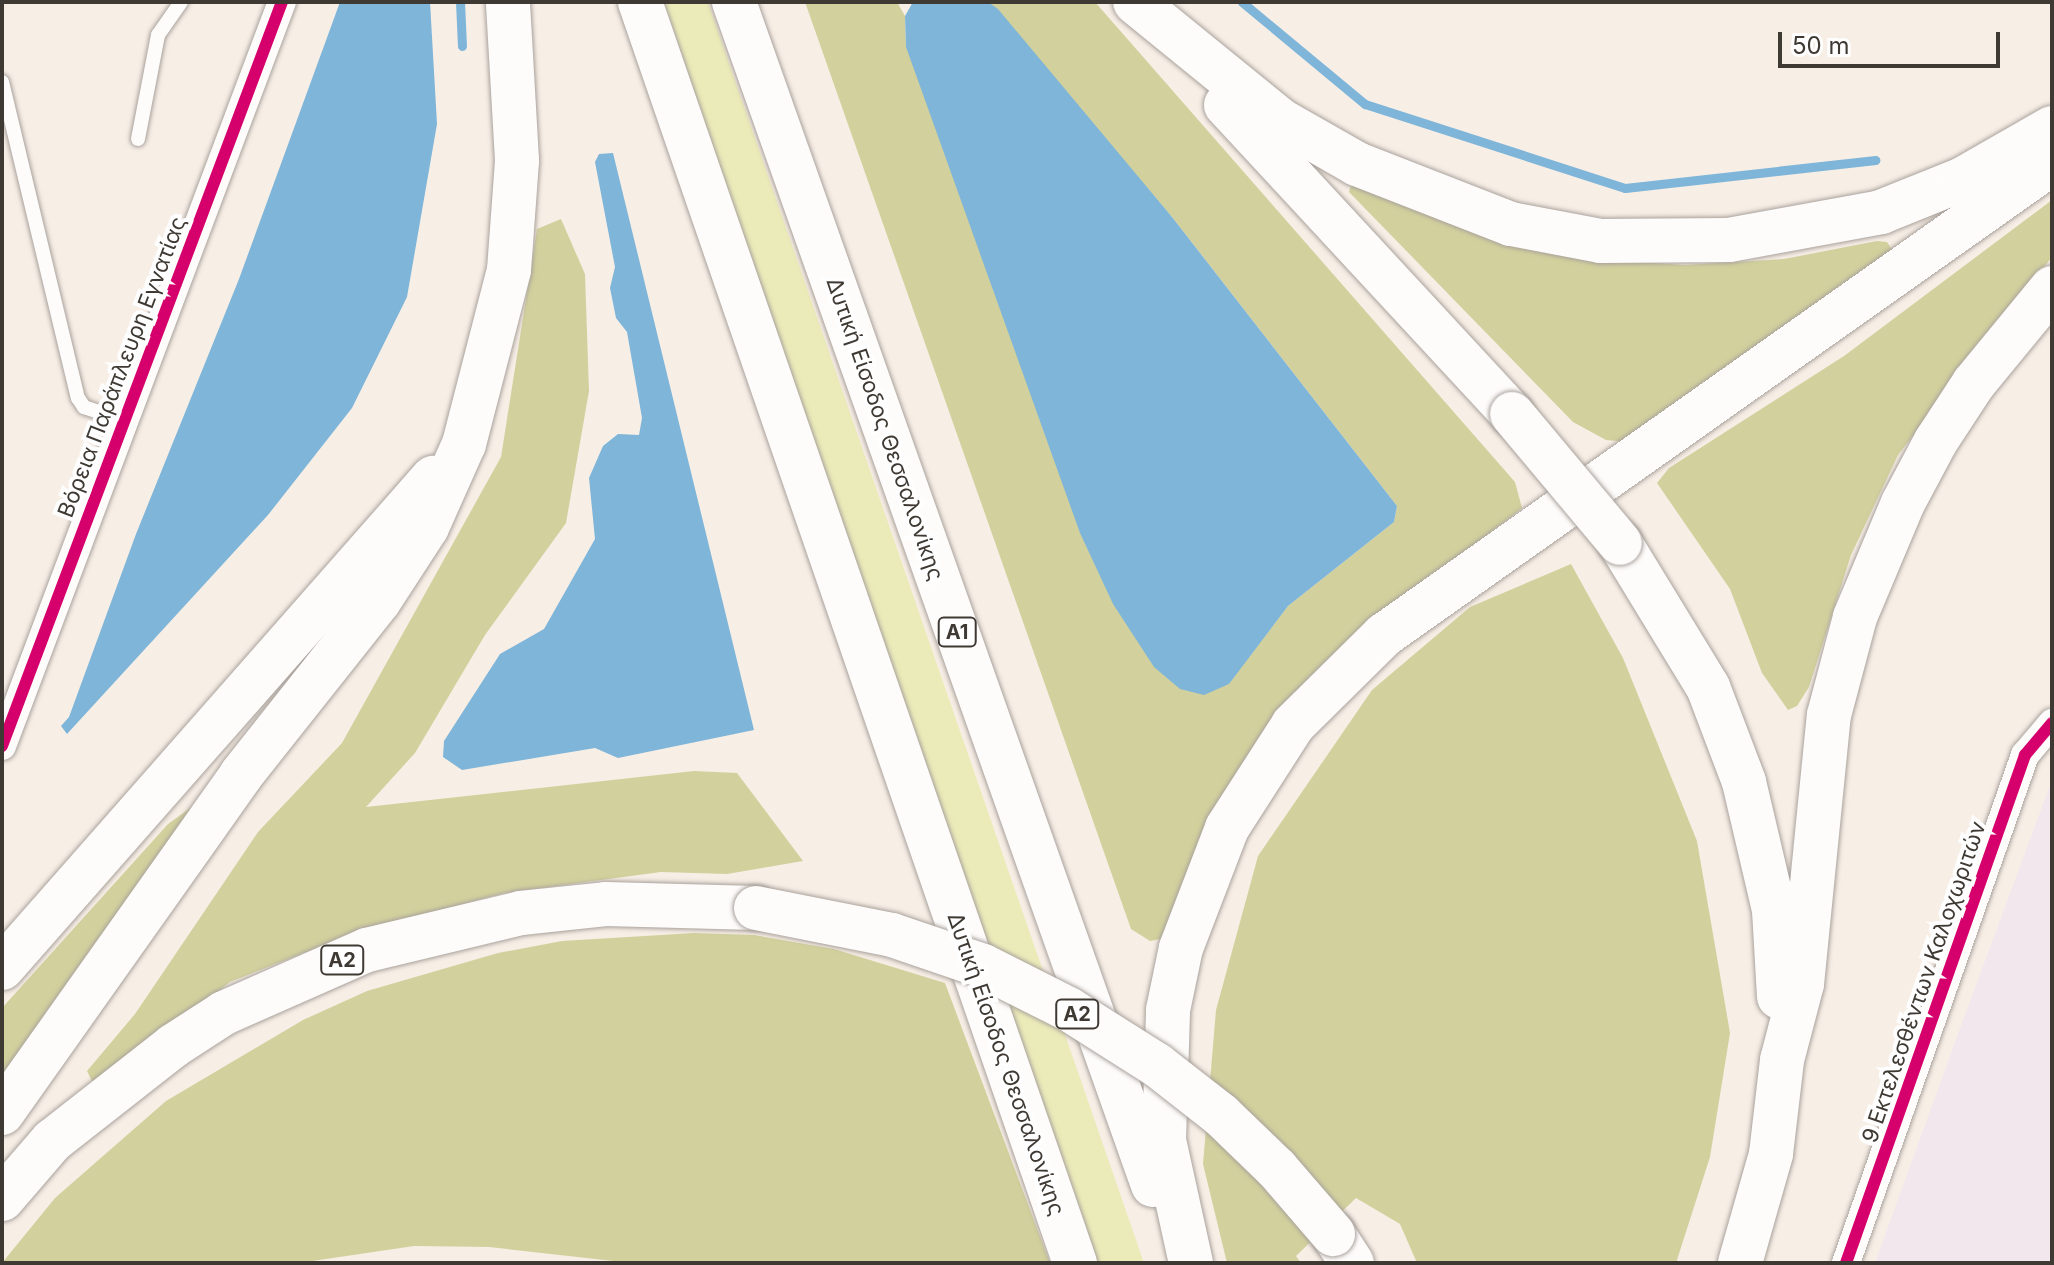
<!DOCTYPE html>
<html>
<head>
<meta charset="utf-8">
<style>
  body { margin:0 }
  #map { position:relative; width:2054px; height:1265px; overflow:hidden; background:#f7eee6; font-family:Inter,sans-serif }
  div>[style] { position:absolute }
  .industrial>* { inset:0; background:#f3e7ee }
  .green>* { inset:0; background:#ebebb9 }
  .forest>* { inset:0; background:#d2d19d }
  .water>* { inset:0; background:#7eb5d9 }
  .stream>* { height:9px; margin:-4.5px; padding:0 4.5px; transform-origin:4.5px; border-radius:4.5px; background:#7eb5d9 }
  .roads { filter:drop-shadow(0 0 2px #a9a29c) drop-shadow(0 0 2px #a9a29c) }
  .lane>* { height:14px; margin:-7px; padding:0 7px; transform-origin:7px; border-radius:7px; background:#fefcfb }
  .street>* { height:28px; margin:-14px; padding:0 14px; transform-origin:14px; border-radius:14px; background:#fefcfb }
  .highway>* { height:44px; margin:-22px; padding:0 22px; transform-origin:22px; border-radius:22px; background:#fefcfb }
  .bridges { filter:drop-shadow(0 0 2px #a9a29c) drop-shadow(0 0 2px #a9a29c) }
  .highway-bridge>* { height:44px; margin:-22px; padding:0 22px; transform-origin:22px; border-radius:22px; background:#fefcfb }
  .cycleway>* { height:12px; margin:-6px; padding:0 6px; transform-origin:6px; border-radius:6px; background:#d6006c }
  span { translate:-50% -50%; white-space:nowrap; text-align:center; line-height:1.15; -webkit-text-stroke:8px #fefefe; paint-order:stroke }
  .shield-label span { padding:2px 6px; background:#fefefe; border:2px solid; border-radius:6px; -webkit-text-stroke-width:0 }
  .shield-label { font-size:20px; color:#3f3933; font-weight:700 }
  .street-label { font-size:22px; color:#3f3933 }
  .frame { position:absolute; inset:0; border:4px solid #3f3933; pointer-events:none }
  .scale { position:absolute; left:1778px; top:32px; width:222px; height:36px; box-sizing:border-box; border:4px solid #3f3933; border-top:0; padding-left:10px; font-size:24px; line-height:28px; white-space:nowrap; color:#3f3933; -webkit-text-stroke:6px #fefefe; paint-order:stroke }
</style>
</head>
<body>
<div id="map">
  <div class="industrial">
    <i style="clip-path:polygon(2052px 780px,2052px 1263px,1875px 1263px,1962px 1023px)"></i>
  </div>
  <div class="green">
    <i style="clip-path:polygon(664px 2px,708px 2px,1144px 1263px,1092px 1263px)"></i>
  </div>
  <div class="forest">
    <i style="clip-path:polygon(805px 2px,897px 2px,905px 16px,906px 47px,1229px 683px,1288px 606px,1394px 522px,1397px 506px,1172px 217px,988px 2px,1095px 2px,1515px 482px,1522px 508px,1332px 656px,1166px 938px,1150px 941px,1131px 929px)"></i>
    <i style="clip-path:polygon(1351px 184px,1591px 259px,1685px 265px,1784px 259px,1877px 241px,1887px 242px,1893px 251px,1629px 442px,1606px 440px,1573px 422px,1349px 192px)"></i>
    <i style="clip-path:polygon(2052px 200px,2052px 257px,1898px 455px,1851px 555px,1809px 687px,1797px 706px,1788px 710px,1762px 673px,1730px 589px,1657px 483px,1669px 468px,1844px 356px)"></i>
    <i style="clip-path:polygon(561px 219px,585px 274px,589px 391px,566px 523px,485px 635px,415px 753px,366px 807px,694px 771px,737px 773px,803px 861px,727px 874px,661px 872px,504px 893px,354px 933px,230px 982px,95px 1087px,87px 1071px,135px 1014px,258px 832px,342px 743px,501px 457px,537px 229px)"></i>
    <i style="clip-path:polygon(1571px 564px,1623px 658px,1697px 841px,1730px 1033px,1710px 1157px,1676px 1263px,1417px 1263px,1400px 1224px,1356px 1198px,1296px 1256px,1301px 1263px,1227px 1263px,1203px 1164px,1216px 1010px,1258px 856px,1372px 690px,1470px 607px)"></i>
    <i style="clip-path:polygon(215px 790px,2px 1084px,2px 1008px,168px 824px)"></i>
    <i style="clip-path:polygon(694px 933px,754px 935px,834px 949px,945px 983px,1050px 1263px,631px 1263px,489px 1247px,414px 1246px,299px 1263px,2px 1263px,55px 1198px,166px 1101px,303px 1020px,367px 991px,498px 953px,562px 941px)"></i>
  </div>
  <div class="water">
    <i style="clip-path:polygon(340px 2px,430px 2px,437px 124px,407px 297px,352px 408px,268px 515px,67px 734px,61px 726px,69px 717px,136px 534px,239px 279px)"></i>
    <i style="clip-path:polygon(913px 2px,988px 2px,998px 9px,1172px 217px,1397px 506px,1394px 522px,1288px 606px,1229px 684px,1204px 695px,1180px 689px,1154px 667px,1113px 604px,1080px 533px,906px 47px,905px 16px)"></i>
    <i style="clip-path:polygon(613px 153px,754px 730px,618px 758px,595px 748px,462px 770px,443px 757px,444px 741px,500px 654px,544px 629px,595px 539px,589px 478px,603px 446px,618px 434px,639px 435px,642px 418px,627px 332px,616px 318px,610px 288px,615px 267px,595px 162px,599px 154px)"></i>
  </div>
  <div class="stream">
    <i style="left:460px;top:2px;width:44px;rotate:87.4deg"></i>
    <i style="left:1242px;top:2px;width:160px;rotate:39.7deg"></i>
    <i style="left:1365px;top:104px;width:273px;rotate:17.9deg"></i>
    <i style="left:1625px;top:188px;width:252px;rotate:-6.4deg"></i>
  </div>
  <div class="roads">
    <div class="lane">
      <i style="left:2px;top:82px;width:325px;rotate:76.5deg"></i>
      <i style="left:78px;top:398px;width:11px;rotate:56deg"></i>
      <i style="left:84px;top:407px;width:41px;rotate:18.4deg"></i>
      <i style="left:138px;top:139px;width:106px;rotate:-79.1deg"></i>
      <i style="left:158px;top:35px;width:40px;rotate:-55.1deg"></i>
    </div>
    <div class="street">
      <i style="left:2px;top:746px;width:795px;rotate:-69.38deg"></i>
      <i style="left:1846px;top:1263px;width:539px;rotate:-70.59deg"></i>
      <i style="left:2025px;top:755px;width:42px;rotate:-49.8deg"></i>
    </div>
    <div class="highway">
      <i style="left:640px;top:2px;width:1334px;rotate:70.97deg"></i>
      <i style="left:734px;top:2px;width:1255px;rotate:70.5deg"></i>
      <i style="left:1135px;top:2px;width:187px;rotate:39.1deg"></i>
      <i style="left:1280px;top:120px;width:89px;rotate:29.7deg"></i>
      <i style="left:1357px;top:164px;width:165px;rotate:21.3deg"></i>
      <i style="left:1511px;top:224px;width:92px;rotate:10.7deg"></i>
      <i style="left:1601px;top:241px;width:128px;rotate:-0.4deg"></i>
      <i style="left:1729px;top:240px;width:155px;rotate:-10.4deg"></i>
      <i style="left:1881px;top:212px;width:88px;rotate:-21.9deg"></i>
      <i style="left:1963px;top:179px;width:103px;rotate:-29.8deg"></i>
      <i style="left:1226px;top:105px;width:421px;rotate:47.2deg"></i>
      <i style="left:1620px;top:543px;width:169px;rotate:58.6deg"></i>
      <i style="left:1708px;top:687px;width:102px;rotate:69.2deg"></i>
      <i style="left:1744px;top:782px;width:131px;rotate:76.8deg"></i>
      <i style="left:1774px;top:910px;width:87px;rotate:86.7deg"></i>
      <i style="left:2px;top:968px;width:653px;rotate:-48.67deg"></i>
      <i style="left:2px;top:1113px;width:414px;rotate:-54.7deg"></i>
      <i style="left:241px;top:775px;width:222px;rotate:-51.6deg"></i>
      <i style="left:379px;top:601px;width:88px;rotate:-57deg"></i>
      <i style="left:427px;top:527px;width:91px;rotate:-66deg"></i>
      <i style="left:464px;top:444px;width:180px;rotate:-75.5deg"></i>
      <i style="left:509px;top:270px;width:110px;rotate:-85.8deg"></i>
      <i style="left:517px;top:160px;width:158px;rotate:-93.3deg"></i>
      <i style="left:2px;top:1199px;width:77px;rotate:-49.2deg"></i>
      <i style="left:52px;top:1141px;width:154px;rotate:-38.1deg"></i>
      <i style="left:173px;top:1046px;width:61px;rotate:-32.9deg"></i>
      <i style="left:224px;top:1013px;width:156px;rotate:-23.8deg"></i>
      <i style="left:367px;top:950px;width:158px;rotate:-13.5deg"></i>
      <i style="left:521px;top:913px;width:85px;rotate:-6deg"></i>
      <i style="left:606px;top:904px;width:150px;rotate:1.5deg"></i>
      <i style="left:1333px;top:1234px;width:35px;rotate:57deg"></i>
      <i style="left:1191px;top:1263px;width:126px;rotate:-102.4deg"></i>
      <i style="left:1164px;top:1140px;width:130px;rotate:-88.2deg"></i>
      <i style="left:1168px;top:1010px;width:63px;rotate:-78.2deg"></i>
      <i style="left:1181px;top:948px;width:129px;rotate:-69deg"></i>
      <i style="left:1227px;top:828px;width:122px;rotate:-57.3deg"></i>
      <i style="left:1293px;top:725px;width:128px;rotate:-44.7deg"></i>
      <i style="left:1384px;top:635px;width:818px;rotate:-35.24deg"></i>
      <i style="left:1740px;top:1263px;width:113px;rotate:-74.1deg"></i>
      <i style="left:1771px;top:1154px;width:95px;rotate:-83.3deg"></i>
      <i style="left:1782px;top:1060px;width:79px;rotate:-75.3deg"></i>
      <i style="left:1802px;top:984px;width:270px;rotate:-84.3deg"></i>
      <i style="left:1829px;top:715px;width:101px;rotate:-75.1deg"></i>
      <i style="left:1855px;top:617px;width:124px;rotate:-67.2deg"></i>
      <i style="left:1903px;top:503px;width:70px;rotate:-62deg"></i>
      <i style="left:1936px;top:441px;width:69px;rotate:-56.8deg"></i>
      <i style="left:1974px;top:383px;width:123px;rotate:-50.6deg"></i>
    </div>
  </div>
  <div class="bridges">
    <div class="highway-bridge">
      <i style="left:1512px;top:414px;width:168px;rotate:50.1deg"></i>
      <i style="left:756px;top:908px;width:139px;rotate:11.2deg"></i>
      <i style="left:892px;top:935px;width:96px;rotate:18.8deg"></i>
      <i style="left:983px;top:966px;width:97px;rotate:26.8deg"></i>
      <i style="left:1070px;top:1010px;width:103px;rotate:32.3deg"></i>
      <i style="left:1157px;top:1065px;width:81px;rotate:38deg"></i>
      <i style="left:1221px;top:1115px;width:78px;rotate:44deg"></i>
      <i style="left:1277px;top:1169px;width:86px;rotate:49.3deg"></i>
    </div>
  </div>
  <div class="cycleway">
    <i style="left:2px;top:746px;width:795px;rotate:-69.38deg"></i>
    <i style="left:1846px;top:1263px;width:539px;rotate:-70.59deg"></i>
    <i style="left:2025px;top:755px;width:42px;rotate:-49.8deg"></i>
  </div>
  <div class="shield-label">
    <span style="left:957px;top:632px">Α1</span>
    <span style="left:342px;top:960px">Α2</span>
    <span style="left:1077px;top:1014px">Α2</span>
  </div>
  <div class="street-label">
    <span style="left:122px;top:367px;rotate:-69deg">Βόρεια Παράπλευρη Εγνατίας</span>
    <span style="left:885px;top:429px;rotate:71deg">Δυτική Είσοδος Θεσσαλονίκης</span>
    <span style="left:1924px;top:982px;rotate:-71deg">9 Εκτελεσθέντων Καλοχωριτών</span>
    <span style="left:1006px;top:1064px;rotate:71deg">Δυτική Είσοδος Θεσσαλονίκης</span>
  </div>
  <div class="frame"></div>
  <div class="scale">50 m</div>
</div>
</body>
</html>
